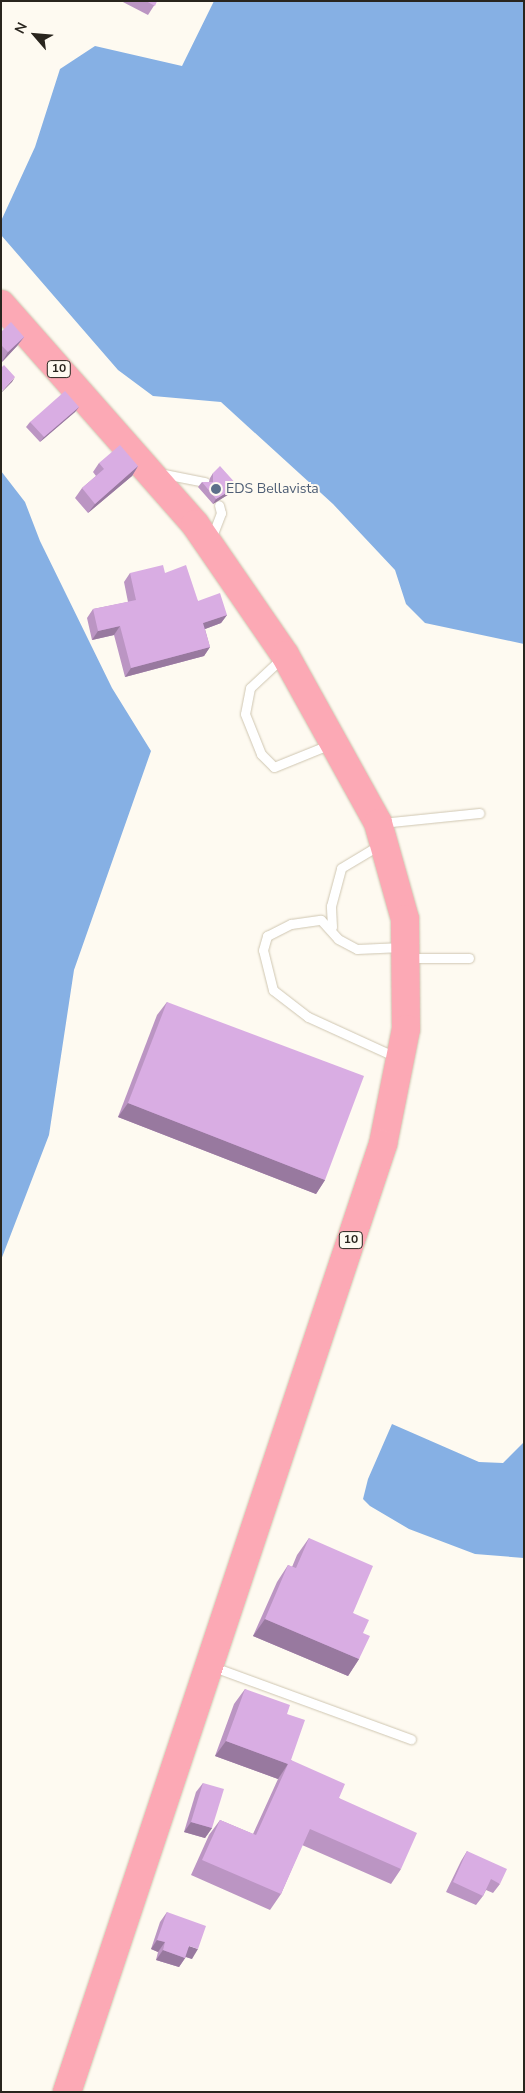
<!DOCTYPE html>
<html>
<head>
<meta charset="utf-8">
<style>
  body { margin:0 }
  #map { position:relative; width:525px; height:2093px; overflow:hidden; background:#fefaf1; font-family:"Nunito Sans",sans-serif }
  div>[style] { position:absolute }
  .water>* { inset:0; background:#86b0e4 }
  .roads { filter:drop-shadow(0 0 1px #cfc6b1) drop-shadow(0 0 1px #cfc6b1) }
  .lane>* { height:9px; margin:-4.5px; padding:0 4.5px; transform-origin:4.5px; border-radius:4.5px; background:#fff }
  .primary>* { height:28px; margin:-14px; padding:0 14px; transform-origin:14px; border-radius:14px; background:#fca9b5 }
  .wall>* { inset:0; background:#bb95c3 }
  .shaded-wall>* { inset:0; background:#98799f }
  .building>* { inset:0; background:#d9ade3 }
  .dots>* { width:14px; height:14px; translate:-50% -50%; box-sizing:border-box; border:2px solid #fefaf1; border-radius:50% }
  span { translate:-50% -50%; white-space:nowrap; text-align:center; line-height:1.15; -webkit-text-stroke:4px #fefaf1; paint-order:stroke }
  .shield-label span { padding:1px 4px; background:#fefaf1; border:1px solid; border-radius:4px; -webkit-text-stroke-width:0 }
  .shield-label { font-size:12px; color:#29251e; font-weight:700 }
  .service-label { font-size:14px; color:#4e5e75 }
  .left { translate:0 -50%; text-align:left }
  .frame { position:absolute; inset:0; border:2px solid #29251e; pointer-events:none }
  .north { position:absolute; left:10px; top:10px; width:50px; height:50px; -webkit-text-stroke:4px #fefaf1; paint-order:stroke; rotate:297deg; font-size:14px; font-weight:700; line-height:20px; text-align:center; color:#29251e }
  .north::after { content:''; display:block; margin:auto; width:18px; height:22px; background:#29251e; clip-path:polygon(50% 0,100% 100%,50% 72%,0 100%) }
</style>
</head>
<body>
<div id="map">
  <div class="water">
    <i style="clip-path:polygon(214px 1px,524px 1px,524px 644px,425px 623px,406px 604px,395px 570px,333px 504px,221px 402px,153px 396px,118px 370px,1px 235px,1px 221px,35px 147px,60px 69px,95px 46px,182px 66px)"></i>
    <i style="clip-path:polygon(1px 471px,25px 502px,40px 541px,112px 688px,151px 751px,74px 970px,49px 1135px,1px 1260px)"></i>
    <i style="clip-path:polygon(392px 1424px,479px 1462px,503px 1463px,524px 1442px,524px 1558px,475px 1554px,409px 1529px,370px 1506px,363px 1499px,368px 1479px)"></i>
  </div>
  <div class="roads">
    <div class="lane">
      <i style="left:159px;top:473px;width:47px;rotate:11.1deg"></i>
      <i style="left:211px;top:539px;width:28px;rotate:-69deg"></i>
      <i style="left:221px;top:513px;width:8px;rotate:-104deg"></i>
      <i style="left:283px;top:657px;width:45px;rotate:136.8deg"></i>
      <i style="left:250px;top:688px;width:26px;rotate:101deg"></i>
      <i style="left:245px;top:714px;width:43px;rotate:68.2deg"></i>
      <i style="left:261px;top:754px;width:18px;rotate:45deg"></i>
      <i style="left:274px;top:767px;width:61px;rotate:-22deg"></i>
      <i style="left:381px;top:823px;width:99px;rotate:-5.8deg"></i>
      <i style="left:332px;top:927px;width:21px;rotate:-93deg"></i>
      <i style="left:331px;top:906px;width:39px;rotate:-75deg"></i>
      <i style="left:341px;top:868px;width:47px;rotate:-31deg"></i>
      <i style="left:408px;top:958px;width:61px"></i>
      <i style="left:398px;top:1058px;width:99px;rotate:-155.5deg"></i>
      <i style="left:308px;top:1017px;width:44px;rotate:-142.4deg"></i>
      <i style="left:273px;top:990px;width:41px;rotate:-104deg"></i>
      <i style="left:263px;top:950px;width:15px;rotate:-74deg"></i>
      <i style="left:267px;top:936px;width:27px;rotate:-27deg"></i>
      <i style="left:291px;top:924px;width:30px;rotate:-8deg"></i>
      <i style="left:321px;top:920px;width:25px;rotate:48deg"></i>
      <i style="left:338px;top:939px;width:21px;rotate:28deg"></i>
      <i style="left:357px;top:949px;width:45px;rotate:-2.5deg"></i>
      <i style="left:211px;top:1666px;width:213px;rotate:20.1deg"></i>
    </div>
    <div class="primary">
      <i style="left:1px;top:304px;width:293px;rotate:48.6deg"></i>
      <i style="left:195px;top:524px;width:159px;rotate:55.5deg"></i>
      <i style="left:285px;top:655px;width:192px;rotate:61deg"></i>
      <i style="left:378px;top:823px;width:100px;rotate:74.3deg"></i>
      <i style="left:405px;top:919px;width:110px;rotate:89.5deg"></i>
      <i style="left:406px;top:1029px;width:117px;rotate:101.3deg"></i>
      <i style="left:383px;top:1144px;width:999px;rotate:108.43deg"></i>
    </div>
  </div>
  <div class="wall">
    <i style="clip-path:polygon(121px 1px,157px 1px,148px 15px)"></i>
    <i style="clip-path:polygon(1px 332px,24px 337px,17px 346px,2px 362px)"></i>
    <i style="clip-path:polygon(79px 407px,75px 412px,40px 442px,26px 427px,30px 422px)"></i>
    <i style="clip-path:polygon(99px 463px,138px 466px,132px 476px,88px 513px,75px 498px,82px 488px,96px 476px,93px 472px)"></i>
    <i style="clip-path:polygon(213px 473px,234px 491px,213px 504px,198px 487px,202px 482px,209px 482px,210px 478px)"></i>
    <i style="clip-path:polygon(130px 573px,165px 573px,198px 601px,227px 615px,221px 623px,205px 629px,210px 647px,204px 656px,125px 677px,114px 635px,92px 640px,87px 618px,93px 609px,128px 602px,124px 582px)"></i>
    <i style="clip-path:polygon(167px 1002px,325px 1180px,316px 1194px,118px 1117px,157px 1015px)"></i>
    <i style="clip-path:polygon(309px 1538px,353px 1613px,363px 1633px,359px 1659px,348px 1676px,253px 1636px,277px 1582px,288px 1565px,292px 1567px,297px 1555px)"></i>
    <i style="clip-path:polygon(245px 1689px,287px 1714px,291px 1760px,339px 1798px,401px 1869px,391px 1884px,302px 1845px,281px 1894px,270px 1910px,191px 1875px,209px 1835px,220px 1820px,253px 1834px,278px 1779px,215px 1756px,234px 1704px)"></i>
    <i style="clip-path:polygon(203px 1783px,212px 1828px,205px 1838px,184px 1832px,196px 1792px)"></i>
    <i style="clip-path:polygon(467px 1851px,500px 1884px,493px 1893px,486px 1890px,483px 1896px,476px 1905px,446px 1892px,461px 1861px)"></i>
    <i style="clip-path:polygon(167px 1912px,192px 1959px,186px 1957px,179px 1967px,156px 1960px,158px 1952px,151px 1949px,160px 1922px)"></i>
  </div>
  <div class="shaded-wall">
    <i style="clip-path:polygon(24px 337px,17px 346px,2px 362px,8px 352px)"></i>
    <i style="clip-path:polygon(15px 377px,12px 382px,1px 393px,3px 390px)"></i>
    <i style="clip-path:polygon(79px 407px,75px 412px,40px 442px,44px 437px)"></i>
    <i style="clip-path:polygon(138px 466px,132px 476px,88px 513px,95px 504px)"></i>
    <i style="clip-path:polygon(238px 486px,234px 491px,213px 504px,216px 499px)"></i>
    <i style="clip-path:polygon(227px 615px,221px 623px,197px 632px,203px 623px)"></i>
    <i style="clip-path:polygon(120px 626px,114px 635px,92px 640px,98px 631px)"></i>
    <i style="clip-path:polygon(210px 647px,204px 656px,125px 677px,131px 668px)"></i>
    <i style="clip-path:polygon(128px 1103px,325px 1180px,316px 1194px,118px 1117px)"></i>
    <i style="clip-path:polygon(265px 1619px,359px 1659px,348px 1676px,253px 1636px)"></i>
    <i style="clip-path:polygon(226px 1741px,288px 1764px,278px 1779px,215px 1756px)"></i>
    <i style="clip-path:polygon(191px 1822px,212px 1828px,205px 1838px,184px 1832px)"></i>
    <i style="clip-path:polygon(157px 1940px,165px 1942px,158px 1952px,151px 1949px)"></i>
    <i style="clip-path:polygon(189px 1946px,198px 1949px,192px 1959px,183px 1956px)"></i>
    <i style="clip-path:polygon(163px 1950px,185px 1958px,179px 1967px,156px 1960px)"></i>
  </div>
  <div class="building">
    <i style="clip-path:polygon(146px 1px,157px 1px,155px 6px)"></i>
    <i style="clip-path:polygon(11px 322px,24px 337px,8px 352px,1px 345px,1px 332px)"></i>
    <i style="clip-path:polygon(4px 365px,15px 377px,3px 390px,1px 389px,1px 368px)"></i>
    <i style="clip-path:polygon(65px 391px,79px 407px,44px 437px,30px 422px)"></i>
    <i style="clip-path:polygon(120px 445px,138px 466px,95px 504px,82px 488px,104px 469px,99px 463px)"></i>
    <i style="clip-path:polygon(220px 466px,238px 486px,216px 499px,202px 482px,213px 482px,213px 473px)"></i>
    <i style="clip-path:polygon(163px 565px,165px 573px,186px 565px,198px 601px,220px 593px,227px 615px,203px 623px,210px 647px,131px 668px,120px 626px,98px 631px,93px 609px,136px 600px,130px 573px)"></i>
    <i style="clip-path:polygon(167px 1002px,364px 1076px,325px 1180px,128px 1103px)"></i>
    <i style="clip-path:polygon(309px 1538px,373px 1566px,353px 1613px,369px 1620px,363px 1633px,370px 1636px,359px 1659px,265px 1619px,288px 1565px,296px 1568px)"></i>
    <i style="clip-path:polygon(245px 1689px,290px 1705px,287px 1714px,305px 1720px,291px 1760px,345px 1784px,339px 1798px,417px 1833px,401px 1869px,310px 1829px,281px 1894px,202px 1860px,220px 1820px,256px 1835px,288px 1764px,226px 1741px)"></i>
    <i style="clip-path:polygon(203px 1783px,224px 1789px,212px 1828px,191px 1822px)"></i>
    <i style="clip-path:polygon(467px 1851px,507px 1869px,500px 1884px,491px 1879px,483px 1896px,453px 1882px)"></i>
    <i style="clip-path:polygon(167px 1912px,206px 1926px,198px 1949px,189px 1946px,185px 1958px,163px 1950px,165px 1942px,157px 1940px)"></i>
  </div>
  <div class="dots">
    <i style="left:216px;top:489px;background:#5c6f8a"></i>
  </div>
  <div class="shield-label">
    <span style="left:59px;top:369px">10</span>
    <span style="left:351px;top:1240px">10</span>
  </div>
  <div class="service-label">
    <span class="left" style="left:226px;top:489px">EDS Bellavista</span>
  </div>
  <div class="frame"></div>
  <div class="north">N</div>
</div>
</body>
</html>
